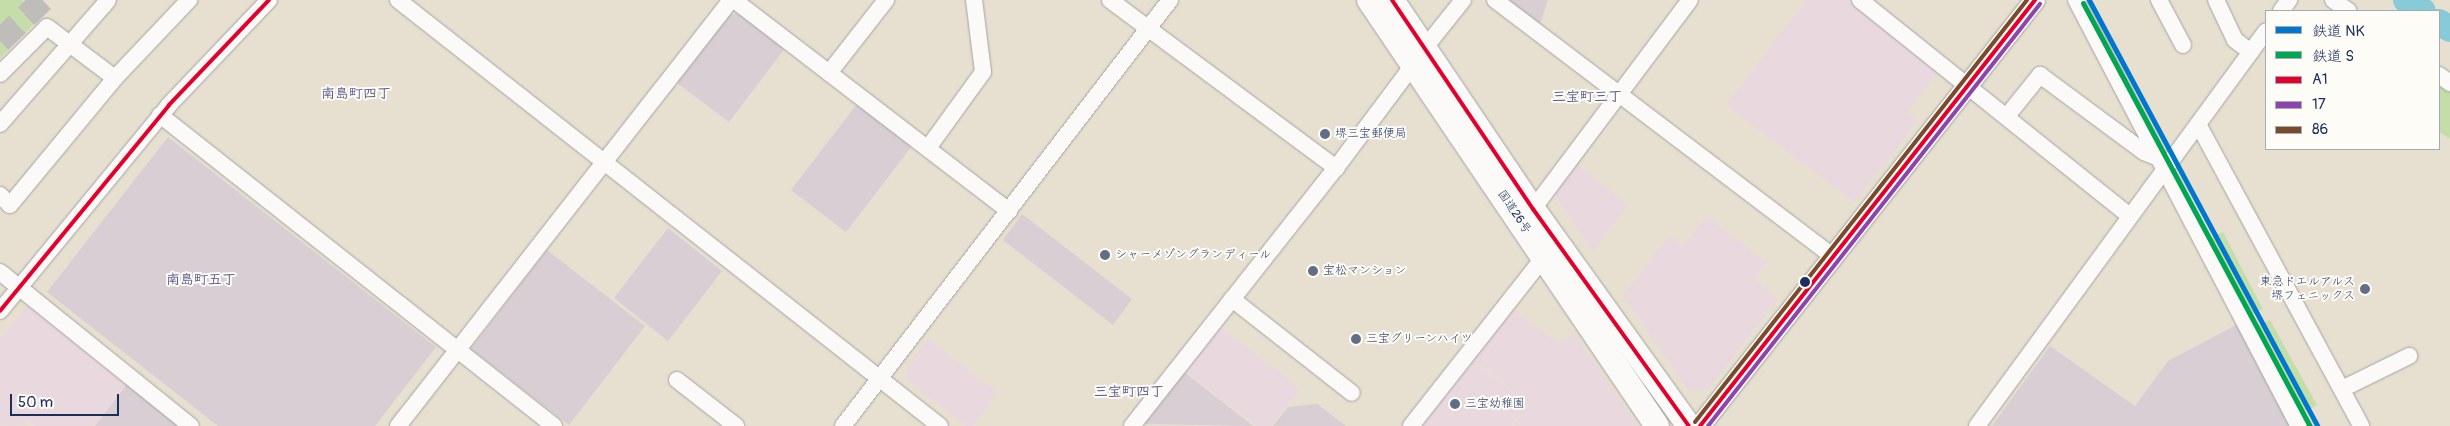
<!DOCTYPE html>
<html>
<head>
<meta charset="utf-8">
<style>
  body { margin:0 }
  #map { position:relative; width:2450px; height:426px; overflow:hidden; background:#e7e0d1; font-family:Pangolin,"Klee One",sans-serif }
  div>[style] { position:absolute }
  .built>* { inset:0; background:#ead8df }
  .industrial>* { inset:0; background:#d8ced3 }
  .green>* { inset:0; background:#c5dda8 }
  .river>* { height:26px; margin:-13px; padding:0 13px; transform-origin:13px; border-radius:13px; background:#87cbd8 }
  .highway-tunnel>* { height:24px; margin-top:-12px; transform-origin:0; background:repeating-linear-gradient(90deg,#bebdba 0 24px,transparent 0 36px) }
  .roads { filter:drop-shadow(0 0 1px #a5a4a1) drop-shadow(0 0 1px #a5a4a1) }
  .minor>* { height:16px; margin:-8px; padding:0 8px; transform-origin:8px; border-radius:8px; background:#fbfaf8 }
  .major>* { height:20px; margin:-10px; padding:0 10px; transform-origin:10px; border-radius:10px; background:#fbfaf8 }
  .highway>* { height:24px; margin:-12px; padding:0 12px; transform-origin:12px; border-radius:12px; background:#fbfaf8 }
  .bus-1>* { height:4px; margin:-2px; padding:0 2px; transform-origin:2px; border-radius:2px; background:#e4002b }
  .bus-2>* { height:4px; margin:-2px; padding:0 2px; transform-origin:2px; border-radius:2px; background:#8e44ad }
  .bus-3>* { height:4px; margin:-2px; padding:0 2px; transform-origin:2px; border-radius:2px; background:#7a4b2a }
  .rail-1>* { height:5px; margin:-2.5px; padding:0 2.5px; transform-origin:2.5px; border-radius:2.5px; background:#0077ce }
  .rail-2>* { height:5px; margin:-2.5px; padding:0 2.5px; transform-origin:2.5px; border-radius:2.5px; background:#00a651 }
  .dots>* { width:14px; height:14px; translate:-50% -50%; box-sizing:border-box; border:2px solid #fdfcf7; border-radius:50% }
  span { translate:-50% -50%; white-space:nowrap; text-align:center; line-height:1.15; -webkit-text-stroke:4px #fdfcf7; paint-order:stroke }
  .poi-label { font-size:12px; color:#1b2f5e }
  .left { translate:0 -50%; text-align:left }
  .right { translate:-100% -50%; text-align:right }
  .street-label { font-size:12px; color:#1b2f5e }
  .neighbourhood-label { font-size:14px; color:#5a5b8d; font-weight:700 }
  .legend { position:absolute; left:2265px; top:10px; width:175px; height:140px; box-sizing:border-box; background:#fdfcf7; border:1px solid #a3aaba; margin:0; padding:6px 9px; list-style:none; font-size:15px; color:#1b2f5e }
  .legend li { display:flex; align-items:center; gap:10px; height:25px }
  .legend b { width:25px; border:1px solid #a3aaba }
  .scale { position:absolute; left:10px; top:394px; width:109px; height:22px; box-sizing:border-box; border:2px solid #1b2f5e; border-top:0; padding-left:6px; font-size:15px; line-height:18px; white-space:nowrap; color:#1b2f5e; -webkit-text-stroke:4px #fdfcf7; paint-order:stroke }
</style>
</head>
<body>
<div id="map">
  <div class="built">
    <i style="clip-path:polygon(1806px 0,1849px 0,1939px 70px,1907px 113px,1918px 121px,1854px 202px,1726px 105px)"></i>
    <i style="clip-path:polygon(1576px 163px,1628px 205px,1593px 252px,1554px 194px)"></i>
    <i style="clip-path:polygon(1707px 216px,1767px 263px,1754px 279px,1778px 299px,1707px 390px,1688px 390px,1623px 296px,1669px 235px,1683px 246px)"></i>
    <i style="clip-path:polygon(29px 304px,128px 383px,94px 426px,35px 426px,28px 421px,25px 426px,0 425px,0 339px)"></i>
    <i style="clip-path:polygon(1512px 309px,1558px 343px,1574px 334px,1638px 426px,1513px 426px,1530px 404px,1473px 359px)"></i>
    <i style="clip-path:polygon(1219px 326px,1300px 388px,1271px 426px,1257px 426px,1185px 371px)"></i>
    <i style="clip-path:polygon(928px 339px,998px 393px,973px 426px,966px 426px,906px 379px,905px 370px)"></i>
    <i style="clip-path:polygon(1472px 360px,1528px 404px,1511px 426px,1421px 426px)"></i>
  </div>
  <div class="industrial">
    <i style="clip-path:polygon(1502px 0,1548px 0,1539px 27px)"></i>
    <i style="clip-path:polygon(740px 13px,786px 47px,729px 122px,677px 83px,728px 15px)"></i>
    <i style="clip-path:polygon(857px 104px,912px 146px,846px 232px,791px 190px)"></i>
    <i style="clip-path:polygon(168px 137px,436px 347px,375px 426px,218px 426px,47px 292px)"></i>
    <i style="clip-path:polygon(1022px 214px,1132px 299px,1113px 325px,1003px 240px)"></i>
    <i style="clip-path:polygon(668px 228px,722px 271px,668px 341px,614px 298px)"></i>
    <i style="clip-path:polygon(547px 250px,645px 326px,569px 425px,471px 349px)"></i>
    <i style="clip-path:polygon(2240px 323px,2290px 426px,1992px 426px,2050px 346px,2135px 406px,2168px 361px)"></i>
    <i style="clip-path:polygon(1184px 372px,1253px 426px,1143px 424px)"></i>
    <i style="clip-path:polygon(128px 383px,182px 426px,95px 426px)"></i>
    <i style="clip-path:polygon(1317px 404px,1346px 426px,1273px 426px,1288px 407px)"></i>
  </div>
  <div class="green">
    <i style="clip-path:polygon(0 0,22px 0,42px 16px,0 58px)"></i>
    <i style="clip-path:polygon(2439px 81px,2450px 89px,2450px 139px,2439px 132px)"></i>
    <i style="clip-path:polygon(2223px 232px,2263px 309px,2253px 314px,2247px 312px,2208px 240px)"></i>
    <i style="clip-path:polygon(2270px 320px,2317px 405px,2300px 414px,2257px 332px,2259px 325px)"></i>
  </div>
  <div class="river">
    <i style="left:2406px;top:0;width:20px;rotate:33deg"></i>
    <i style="left:2439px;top:22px;width:13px;rotate:32deg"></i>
  </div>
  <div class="highway-tunnel">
    <i style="left:0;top:41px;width:59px;rotate:-43.6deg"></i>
  </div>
  <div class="roads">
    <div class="minor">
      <i style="left:398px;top:0;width:689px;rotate:38.17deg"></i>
      <i style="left:734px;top:0;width:347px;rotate:37.5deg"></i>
      <i style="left:1110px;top:0;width:282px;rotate:36.6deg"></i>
      <i style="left:1495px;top:0;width:425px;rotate:37.2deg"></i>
      <i style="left:1860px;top:0;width:346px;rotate:38.7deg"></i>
      <i style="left:2076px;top:0;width:481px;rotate:62.4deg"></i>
      <i style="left:2159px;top:0;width:51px;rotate:61.9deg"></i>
      <i style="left:2216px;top:0;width:44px;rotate:64.6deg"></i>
      <i style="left:2235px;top:40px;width:20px;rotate:37deg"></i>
      <i style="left:2333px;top:0;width:19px;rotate:35deg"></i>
      <i style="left:2281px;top:11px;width:14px;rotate:-54deg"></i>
      <i style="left:1423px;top:50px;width:64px;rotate:-51.3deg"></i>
      <i style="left:829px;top:73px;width:93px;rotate:-52deg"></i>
      <i style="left:0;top:74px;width:66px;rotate:-45deg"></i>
      <i style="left:47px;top:27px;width:85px;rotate:36.9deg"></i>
      <i style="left:2439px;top:75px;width:14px;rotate:36deg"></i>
      <i style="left:160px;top:115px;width:502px;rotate:38.29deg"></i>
      <i style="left:2007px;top:116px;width:53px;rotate:-51.2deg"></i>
      <i style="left:2040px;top:75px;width:129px;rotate:36.5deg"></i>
      <i style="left:2144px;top:152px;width:16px;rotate:22deg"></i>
      <i style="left:0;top:124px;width:164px;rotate:-48.9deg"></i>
      <i style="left:2198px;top:124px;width:343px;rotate:61.6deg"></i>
      <i style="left:928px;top:148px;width:94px;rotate:-54.1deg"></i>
      <i style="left:983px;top:72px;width:73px;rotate:-97.1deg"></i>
      <i style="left:0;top:195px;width:14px;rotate:45deg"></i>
      <i style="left:10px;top:205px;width:165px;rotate:-50.4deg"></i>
      <i style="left:115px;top:78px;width:108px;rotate:-46.5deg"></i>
      <i style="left:1533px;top:209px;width:261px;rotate:-53.1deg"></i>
      <i style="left:0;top:272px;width:245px;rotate:38.9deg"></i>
      <i style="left:1232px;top:299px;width:152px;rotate:38.1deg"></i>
      <i style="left:0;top:311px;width:266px;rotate:-50.6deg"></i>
      <i style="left:169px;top:105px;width:145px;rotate:-46.4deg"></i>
      <i style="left:677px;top:380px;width:75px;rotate:37.9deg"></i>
      <i style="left:2342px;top:389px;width:75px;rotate:-26.2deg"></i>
      <i style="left:398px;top:426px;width:541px;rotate:-51.99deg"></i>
      <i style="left:843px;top:426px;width:537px;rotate:-52.49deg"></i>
      <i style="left:1132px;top:426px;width:329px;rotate:-51.7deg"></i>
      <i style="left:1336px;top:168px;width:129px;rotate:-53.2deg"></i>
      <i style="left:1411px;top:426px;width:215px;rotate:-51.8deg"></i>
      <i style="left:1977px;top:426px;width:489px;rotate:-53.8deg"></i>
    </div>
    <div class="major">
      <i style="left:1700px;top:426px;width:542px;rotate:-51.82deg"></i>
    </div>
    <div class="highway">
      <i style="left:1369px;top:0;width:514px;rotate:55.94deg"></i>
      <i style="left:1392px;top:0;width:252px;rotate:56deg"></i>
      <i style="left:1533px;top:209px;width:267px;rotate:54.3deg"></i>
    </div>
  </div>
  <div class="bus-1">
    <i style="left:1392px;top:0;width:252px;rotate:56deg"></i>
    <i style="left:1533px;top:209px;width:267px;rotate:54.3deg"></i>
    <i style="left:0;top:311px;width:266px;rotate:-50.6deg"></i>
    <i style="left:169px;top:105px;width:145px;rotate:-46.4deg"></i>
    <i style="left:1700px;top:426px;width:542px;rotate:-51.82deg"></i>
  </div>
  <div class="bus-2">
    <i style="left:1708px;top:426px;width:537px;rotate:-51.81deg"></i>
  </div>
  <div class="bus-3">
    <i style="left:1695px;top:422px;width:537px;rotate:-51.81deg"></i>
  </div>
  <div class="rail-1">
    <i style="left:2089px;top:0;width:483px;rotate:61.8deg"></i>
  </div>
  <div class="rail-2">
    <i style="left:2083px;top:3px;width:480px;rotate:61.8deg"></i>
  </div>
  <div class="dots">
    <i style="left:1325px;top:134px;background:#626d86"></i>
    <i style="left:1105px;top:255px;background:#626d86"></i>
    <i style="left:1313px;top:271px;background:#626d86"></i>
    <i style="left:1805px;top:282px;background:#1b2f5e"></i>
    <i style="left:2365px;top:289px;background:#626d86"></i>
    <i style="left:1356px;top:339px;background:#626d86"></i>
    <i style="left:1455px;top:404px;background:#626d86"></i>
  </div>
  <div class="poi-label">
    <span class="left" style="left:1335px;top:134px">堺三宝郵便局</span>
    <span class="left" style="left:1115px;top:255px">シャーメゾングランディール</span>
    <span class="left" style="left:1323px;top:271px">宝松マンション</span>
    <span class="right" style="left:2355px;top:289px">東急ドエルアルス<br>堺フェニックス</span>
    <span class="left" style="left:1366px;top:339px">三宝グリーンハイツ</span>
    <span class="left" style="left:1465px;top:404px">三宝幼稚園</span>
  </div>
  <div class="street-label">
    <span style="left:1514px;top:212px;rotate:56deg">国道26号</span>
  </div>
  <div class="neighbourhood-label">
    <span style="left:356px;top:94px">南島町四丁</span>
    <span style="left:1587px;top:97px">三宝町三丁</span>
    <span style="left:201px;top:280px">南島町五丁</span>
    <span style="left:1129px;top:392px">三宝町四丁</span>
  </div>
  <ul class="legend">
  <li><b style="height:6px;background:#0077ce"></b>鉄道 NK</li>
  <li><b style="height:6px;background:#00a651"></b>鉄道 S</li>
  <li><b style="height:6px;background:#e4002b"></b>A1</li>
  <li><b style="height:6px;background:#8e44ad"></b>17</li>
  <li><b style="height:6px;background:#7a4b2a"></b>86</li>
  </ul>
  <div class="scale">50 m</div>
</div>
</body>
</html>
